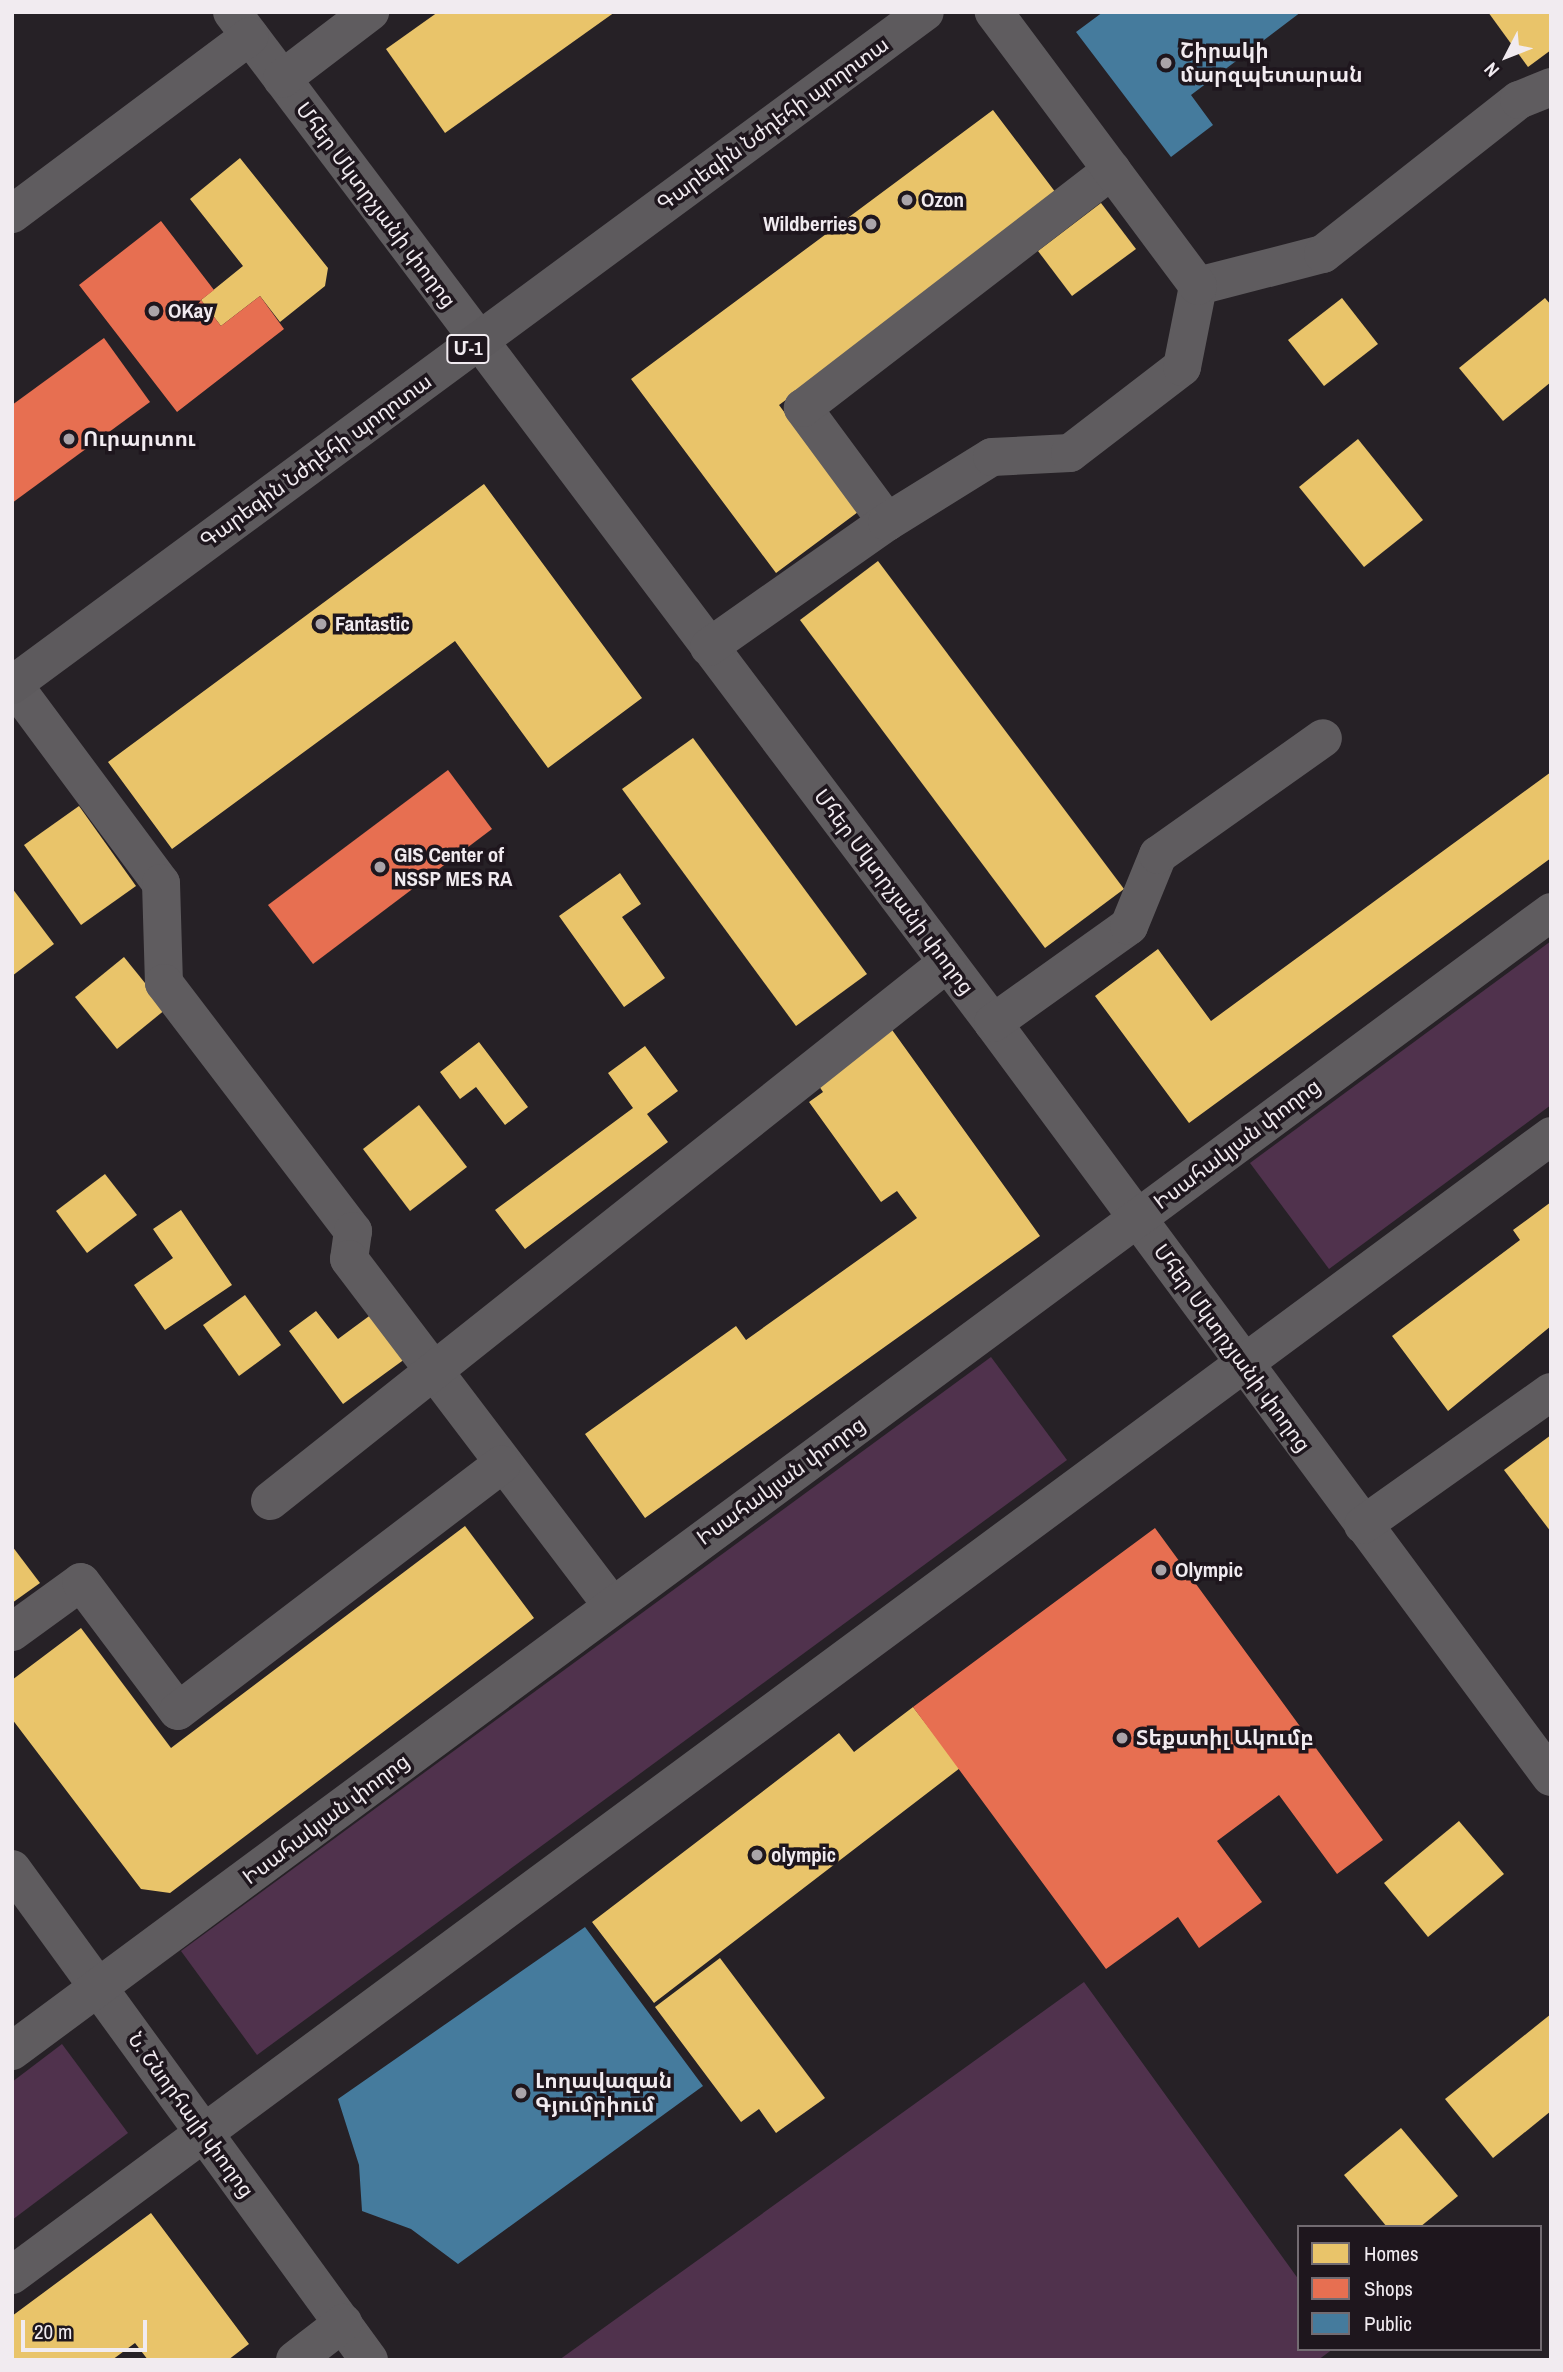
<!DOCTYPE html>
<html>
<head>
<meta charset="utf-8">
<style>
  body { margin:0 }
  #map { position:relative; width:1563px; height:2372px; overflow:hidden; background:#262126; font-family:"Archivo Narrow","Noto Sans Armenian",sans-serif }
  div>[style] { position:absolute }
  .green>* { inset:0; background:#50324d }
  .homes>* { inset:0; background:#e9c46a }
  .shops>* { inset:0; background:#e76f51 }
  .public>* { inset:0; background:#457b9d }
  .minor>* { height:38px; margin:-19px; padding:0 19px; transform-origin:19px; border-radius:19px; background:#5f5c5f }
  .highway>* { height:38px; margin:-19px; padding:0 19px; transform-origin:19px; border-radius:19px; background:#5d5a5d }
  .dots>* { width:19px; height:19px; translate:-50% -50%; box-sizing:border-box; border:4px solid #1e161d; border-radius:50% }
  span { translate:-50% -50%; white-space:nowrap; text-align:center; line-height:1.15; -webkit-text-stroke:7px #1e161d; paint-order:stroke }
  .shield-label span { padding:2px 5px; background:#1e161d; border:2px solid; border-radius:5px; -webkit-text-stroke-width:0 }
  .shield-label { font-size:19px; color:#f1ebf0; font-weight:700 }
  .poi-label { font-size:21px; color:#f1ebf0; font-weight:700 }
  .left { translate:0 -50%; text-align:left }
  .right { translate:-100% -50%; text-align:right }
  .street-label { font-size:21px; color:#f1ebf0 }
  .frame { position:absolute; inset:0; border:14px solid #f1ebf0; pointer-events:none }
  .legend { position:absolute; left:1297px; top:2225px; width:245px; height:126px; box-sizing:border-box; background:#1e161d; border:2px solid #726b71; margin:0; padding:9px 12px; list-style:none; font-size:21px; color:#f1ebf0 }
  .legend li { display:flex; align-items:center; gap:14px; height:35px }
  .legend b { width:35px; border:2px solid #726b71 }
  .north { position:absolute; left:1472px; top:21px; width:70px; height:70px; -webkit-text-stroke:5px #1e161d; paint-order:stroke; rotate:228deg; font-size:19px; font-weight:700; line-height:28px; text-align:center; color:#f1ebf0 }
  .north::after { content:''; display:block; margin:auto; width:24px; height:32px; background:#f1ebf0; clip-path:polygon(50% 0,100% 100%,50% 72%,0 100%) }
  .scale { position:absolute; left:21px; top:2320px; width:126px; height:32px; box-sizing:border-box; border:4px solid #f1ebf0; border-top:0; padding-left:9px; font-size:21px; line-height:24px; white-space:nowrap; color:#f1ebf0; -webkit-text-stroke:5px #1e161d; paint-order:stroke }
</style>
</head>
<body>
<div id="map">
  <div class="green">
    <i style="clip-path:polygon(1551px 941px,1551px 1105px,1329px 1269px,1250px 1163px)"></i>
    <i style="clip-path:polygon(991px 1357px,1067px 1460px,257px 2055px,181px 1951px)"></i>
    <i style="clip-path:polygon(1084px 1982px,1299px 2280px,1299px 2349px,1333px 2349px,1318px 2360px,559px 2360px)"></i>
    <i style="clip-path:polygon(62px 2044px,128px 2133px,12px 2220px,12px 2082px)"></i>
  </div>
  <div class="homes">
    <i style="clip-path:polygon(438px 12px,615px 12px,445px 133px,386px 49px)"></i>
    <i style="clip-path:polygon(1488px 12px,1551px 12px,1551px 50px,1528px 67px)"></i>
    <i style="clip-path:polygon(993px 110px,1059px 197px,779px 405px,858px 512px,776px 573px,631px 379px)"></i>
    <i style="clip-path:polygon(240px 158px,328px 268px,325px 286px,280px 322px,260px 296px,221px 326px,201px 300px,243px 266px,190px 199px)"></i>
    <i style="clip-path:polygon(1101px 203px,1136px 249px,1072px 296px,1038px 251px)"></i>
    <i style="clip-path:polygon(1342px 298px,1378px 344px,1324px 386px,1288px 340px)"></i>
    <i style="clip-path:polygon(1545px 298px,1551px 305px,1551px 382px,1503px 421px,1459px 368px)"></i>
    <i style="clip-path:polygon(1358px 439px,1423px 520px,1364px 567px,1299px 487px)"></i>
    <i style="clip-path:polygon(484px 484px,642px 698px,548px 768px,455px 641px,172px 849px,108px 762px)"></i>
    <i style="clip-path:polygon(878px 561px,1124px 889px,1045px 948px,800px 620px)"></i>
    <i style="clip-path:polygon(693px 738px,867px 974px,796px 1026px,622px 789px)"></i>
    <i style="clip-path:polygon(1551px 772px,1551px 858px,1189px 1123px,1095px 996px,1158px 949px,1211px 1021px)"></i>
    <i style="clip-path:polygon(79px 806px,136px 886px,81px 925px,24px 845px)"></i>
    <i style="clip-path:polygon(620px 873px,641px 904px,622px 917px,665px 978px,624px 1007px,559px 916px)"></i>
    <i style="clip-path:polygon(12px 888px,54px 944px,12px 976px)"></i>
    <i style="clip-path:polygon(124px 957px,166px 1009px,117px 1049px,75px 997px)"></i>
    <i style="clip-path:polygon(890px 1027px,1040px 1236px,645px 1518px,585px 1434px,736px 1326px,746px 1340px,917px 1218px,897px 1191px,881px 1202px,809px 1102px,823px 1092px,815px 1080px)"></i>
    <i style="clip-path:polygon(479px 1042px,528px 1107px,505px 1125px,476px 1087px,460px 1099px,440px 1072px)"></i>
    <i style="clip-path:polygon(645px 1046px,678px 1091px,647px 1114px,668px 1142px,525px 1249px,495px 1210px,633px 1108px,608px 1073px)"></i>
    <i style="clip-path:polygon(419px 1105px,467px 1167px,410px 1211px,363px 1149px)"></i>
    <i style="clip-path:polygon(105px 1174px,137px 1215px,87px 1253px,56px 1211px)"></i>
    <i style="clip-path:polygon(1551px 1202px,1551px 1326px,1448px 1411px,1392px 1336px,1520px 1240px,1513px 1230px)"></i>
    <i style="clip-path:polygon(181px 1210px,232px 1285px,165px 1330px,134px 1285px,173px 1258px,153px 1229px)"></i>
    <i style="clip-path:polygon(245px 1295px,281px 1345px,239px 1376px,203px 1325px)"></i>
    <i style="clip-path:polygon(316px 1311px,338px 1339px,376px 1311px,409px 1356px,343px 1404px,289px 1331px)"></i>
    <i style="clip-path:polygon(1551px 1435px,1551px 1532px,1504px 1470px)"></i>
    <i style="clip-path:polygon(465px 1526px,534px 1618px,170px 1893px,141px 1889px,12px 1719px,12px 1680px,81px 1628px,171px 1748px)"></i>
    <i style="clip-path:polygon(12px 1546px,40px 1583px,12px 1603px)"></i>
    <i style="clip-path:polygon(913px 1707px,960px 1768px,654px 2003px,592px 1922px,839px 1733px,854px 1752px)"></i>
    <i style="clip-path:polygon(1459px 1821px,1504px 1874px,1428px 1937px,1384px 1883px)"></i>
    <i style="clip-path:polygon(720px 1958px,825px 2098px,776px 2133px,759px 2109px,741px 2122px,655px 2007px)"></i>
    <i style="clip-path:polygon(1551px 2014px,1551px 2111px,1493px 2158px,1445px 2099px)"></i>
    <i style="clip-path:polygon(1401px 2128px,1458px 2196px,1420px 2227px,1387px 2227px,1344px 2175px)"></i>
    <i style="clip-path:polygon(151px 2213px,249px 2344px,228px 2360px,148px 2360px,135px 2343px,112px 2360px,12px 2360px,12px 2316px)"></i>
  </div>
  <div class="shops">
    <i style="clip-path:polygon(161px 221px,214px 290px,201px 300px,221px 326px,260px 296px,284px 329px,177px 412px,79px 285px)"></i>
    <i style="clip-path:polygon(104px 338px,150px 402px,12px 503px,12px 405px)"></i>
    <i style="clip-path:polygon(448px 770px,492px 829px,313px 964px,268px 905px)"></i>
    <i style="clip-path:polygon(1155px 1528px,1383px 1840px,1337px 1874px,1279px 1795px,1217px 1841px,1262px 1902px,1199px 1948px,1178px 1917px,1106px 1969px,913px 1707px)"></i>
  </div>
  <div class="public">
    <i style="clip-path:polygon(1103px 12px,1301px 12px,1191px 95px,1213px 125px,1171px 157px,1076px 32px)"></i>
    <i style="clip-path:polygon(585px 1927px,703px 2086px,458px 2264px,411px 2229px,362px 2211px,359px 2165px,338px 2099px)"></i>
  </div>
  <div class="minor">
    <i style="left:232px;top:12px;width:1265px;rotate:53.03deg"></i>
    <i style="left:993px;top:1023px;width:938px;rotate:53.5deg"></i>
    <i style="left:282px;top:79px;width:111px;rotate:-37.3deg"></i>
    <i style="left:12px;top:214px;width:297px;rotate:-36.8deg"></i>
    <i style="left:1198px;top:286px;width:129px;rotate:-14.4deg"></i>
    <i style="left:1323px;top:254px;width:249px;rotate:-38.2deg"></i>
    <i style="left:1519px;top:100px;width:35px;rotate:-22deg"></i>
    <i style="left:887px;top:522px;width:142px;rotate:-126.4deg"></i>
    <i style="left:803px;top:408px;width:390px;rotate:-37.6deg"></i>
    <i style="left:709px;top:647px;width:218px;rotate:-35.1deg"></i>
    <i style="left:887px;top:522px;width:123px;rotate:-31.8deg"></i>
    <i style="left:992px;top:457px;width:78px;rotate:-2.9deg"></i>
    <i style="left:1070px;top:453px;width:141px;rotate:-37.5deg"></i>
    <i style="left:1182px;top:367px;width:83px;rotate:-78.8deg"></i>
    <i style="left:1198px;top:286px;width:342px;rotate:-126.7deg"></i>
    <i style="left:13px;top:684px;width:248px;rotate:53.4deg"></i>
    <i style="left:161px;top:883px;width:100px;rotate:88.3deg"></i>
    <i style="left:164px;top:983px;width:312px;rotate:52.7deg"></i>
    <i style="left:353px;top:1231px;width:28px;rotate:98deg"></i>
    <i style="left:349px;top:1259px;width:435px;rotate:52.8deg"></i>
    <i style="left:993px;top:1023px;width:167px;rotate:-35.5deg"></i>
    <i style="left:1129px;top:926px;width:77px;rotate:-67.8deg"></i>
    <i style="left:1158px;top:855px;width:202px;rotate:-35.3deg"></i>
    <i style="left:270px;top:1501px;width:865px;rotate:-38.47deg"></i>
    <i style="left:1363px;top:1525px;width:230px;rotate:-35.3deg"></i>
    <i style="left:12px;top:1632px;width:85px;rotate:-35.9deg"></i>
    <i style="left:81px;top:1582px;width:161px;rotate:53.1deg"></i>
    <i style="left:178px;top:1711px;width:407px;rotate:-37.3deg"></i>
    <i style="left:12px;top:1869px;width:607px;rotate:53.98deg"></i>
    <i style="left:12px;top:2051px;width:1915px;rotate:-36.5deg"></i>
    <i style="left:12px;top:2275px;width:1915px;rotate:-36.5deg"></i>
    <i style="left:295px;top:2360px;width:61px;rotate:-37.6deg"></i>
  </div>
  <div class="highway">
    <i style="left:12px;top:685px;width:1134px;rotate:-36.4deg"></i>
  </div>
  <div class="dots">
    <i style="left:1166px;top:63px;background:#aaa4a9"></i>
    <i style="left:907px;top:200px;background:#aaa4a9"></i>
    <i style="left:871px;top:224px;background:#aaa4a9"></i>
    <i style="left:154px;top:311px;background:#aaa4a9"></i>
    <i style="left:69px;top:439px;background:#aaa4a9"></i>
    <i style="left:321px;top:624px;background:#aaa4a9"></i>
    <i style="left:380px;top:867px;background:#aaa4a9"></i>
    <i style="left:1161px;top:1570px;background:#aaa4a9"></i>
    <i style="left:1122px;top:1738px;background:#aaa4a9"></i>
    <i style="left:757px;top:1855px;background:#aaa4a9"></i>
    <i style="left:521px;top:2093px;background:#aaa4a9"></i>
  </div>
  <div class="shield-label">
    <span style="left:468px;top:349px">Մ-1</span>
  </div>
  <div class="poi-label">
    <span class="left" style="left:1180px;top:63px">Շիրակի<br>մարզպետարան</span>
    <span class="left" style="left:921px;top:200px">Ozon</span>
    <span class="right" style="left:857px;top:224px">Wildberries</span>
    <span class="left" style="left:168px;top:311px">OKay</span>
    <span class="left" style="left:83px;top:439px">Ուրարտու</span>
    <span class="left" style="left:335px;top:624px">Fantastic</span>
    <span class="left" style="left:394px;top:867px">GIS Center of<br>NSSP MES RA</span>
    <span class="left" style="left:1175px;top:1570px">Olympic</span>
    <span class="left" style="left:1136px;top:1738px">Տեքստիլ Ակումբ</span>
    <span class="left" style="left:771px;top:1855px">olympic</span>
    <span class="left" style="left:535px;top:2093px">Լողավազան<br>Գյումրիում</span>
  </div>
  <div class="street-label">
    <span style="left:773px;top:124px;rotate:-36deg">Գարեգին Նժդեհի պողոտա</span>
    <span style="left:376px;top:205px;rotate:53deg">Մհեր Մկտրչյանի փողոց</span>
    <span style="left:316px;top:461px;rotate:-36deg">Գարեգին Նժդեհի պողոտա</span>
    <span style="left:894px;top:892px;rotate:53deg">Մհեր Մկտրչյանի փողոց</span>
    <span style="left:1237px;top:1144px;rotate:-37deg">Իսահակյան փողոց</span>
    <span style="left:1232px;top:1348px;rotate:54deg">Մհեր Մկտրչյանի փողոց</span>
    <span style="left:781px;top:1481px;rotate:-36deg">Իսահակյան փողոց</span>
    <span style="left:326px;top:1819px;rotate:-37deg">Իսահակյան փողոց</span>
    <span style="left:191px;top:2115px;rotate:54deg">Ն. Շնորհալի փողոց</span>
  </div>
  <div class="frame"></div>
  <ul class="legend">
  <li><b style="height:19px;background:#e9c46a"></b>Homes</li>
  <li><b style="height:19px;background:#e76f51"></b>Shops</li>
  <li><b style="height:19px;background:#457b9d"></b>Public</li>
  </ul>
  <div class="north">N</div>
  <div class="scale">20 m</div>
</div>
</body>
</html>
